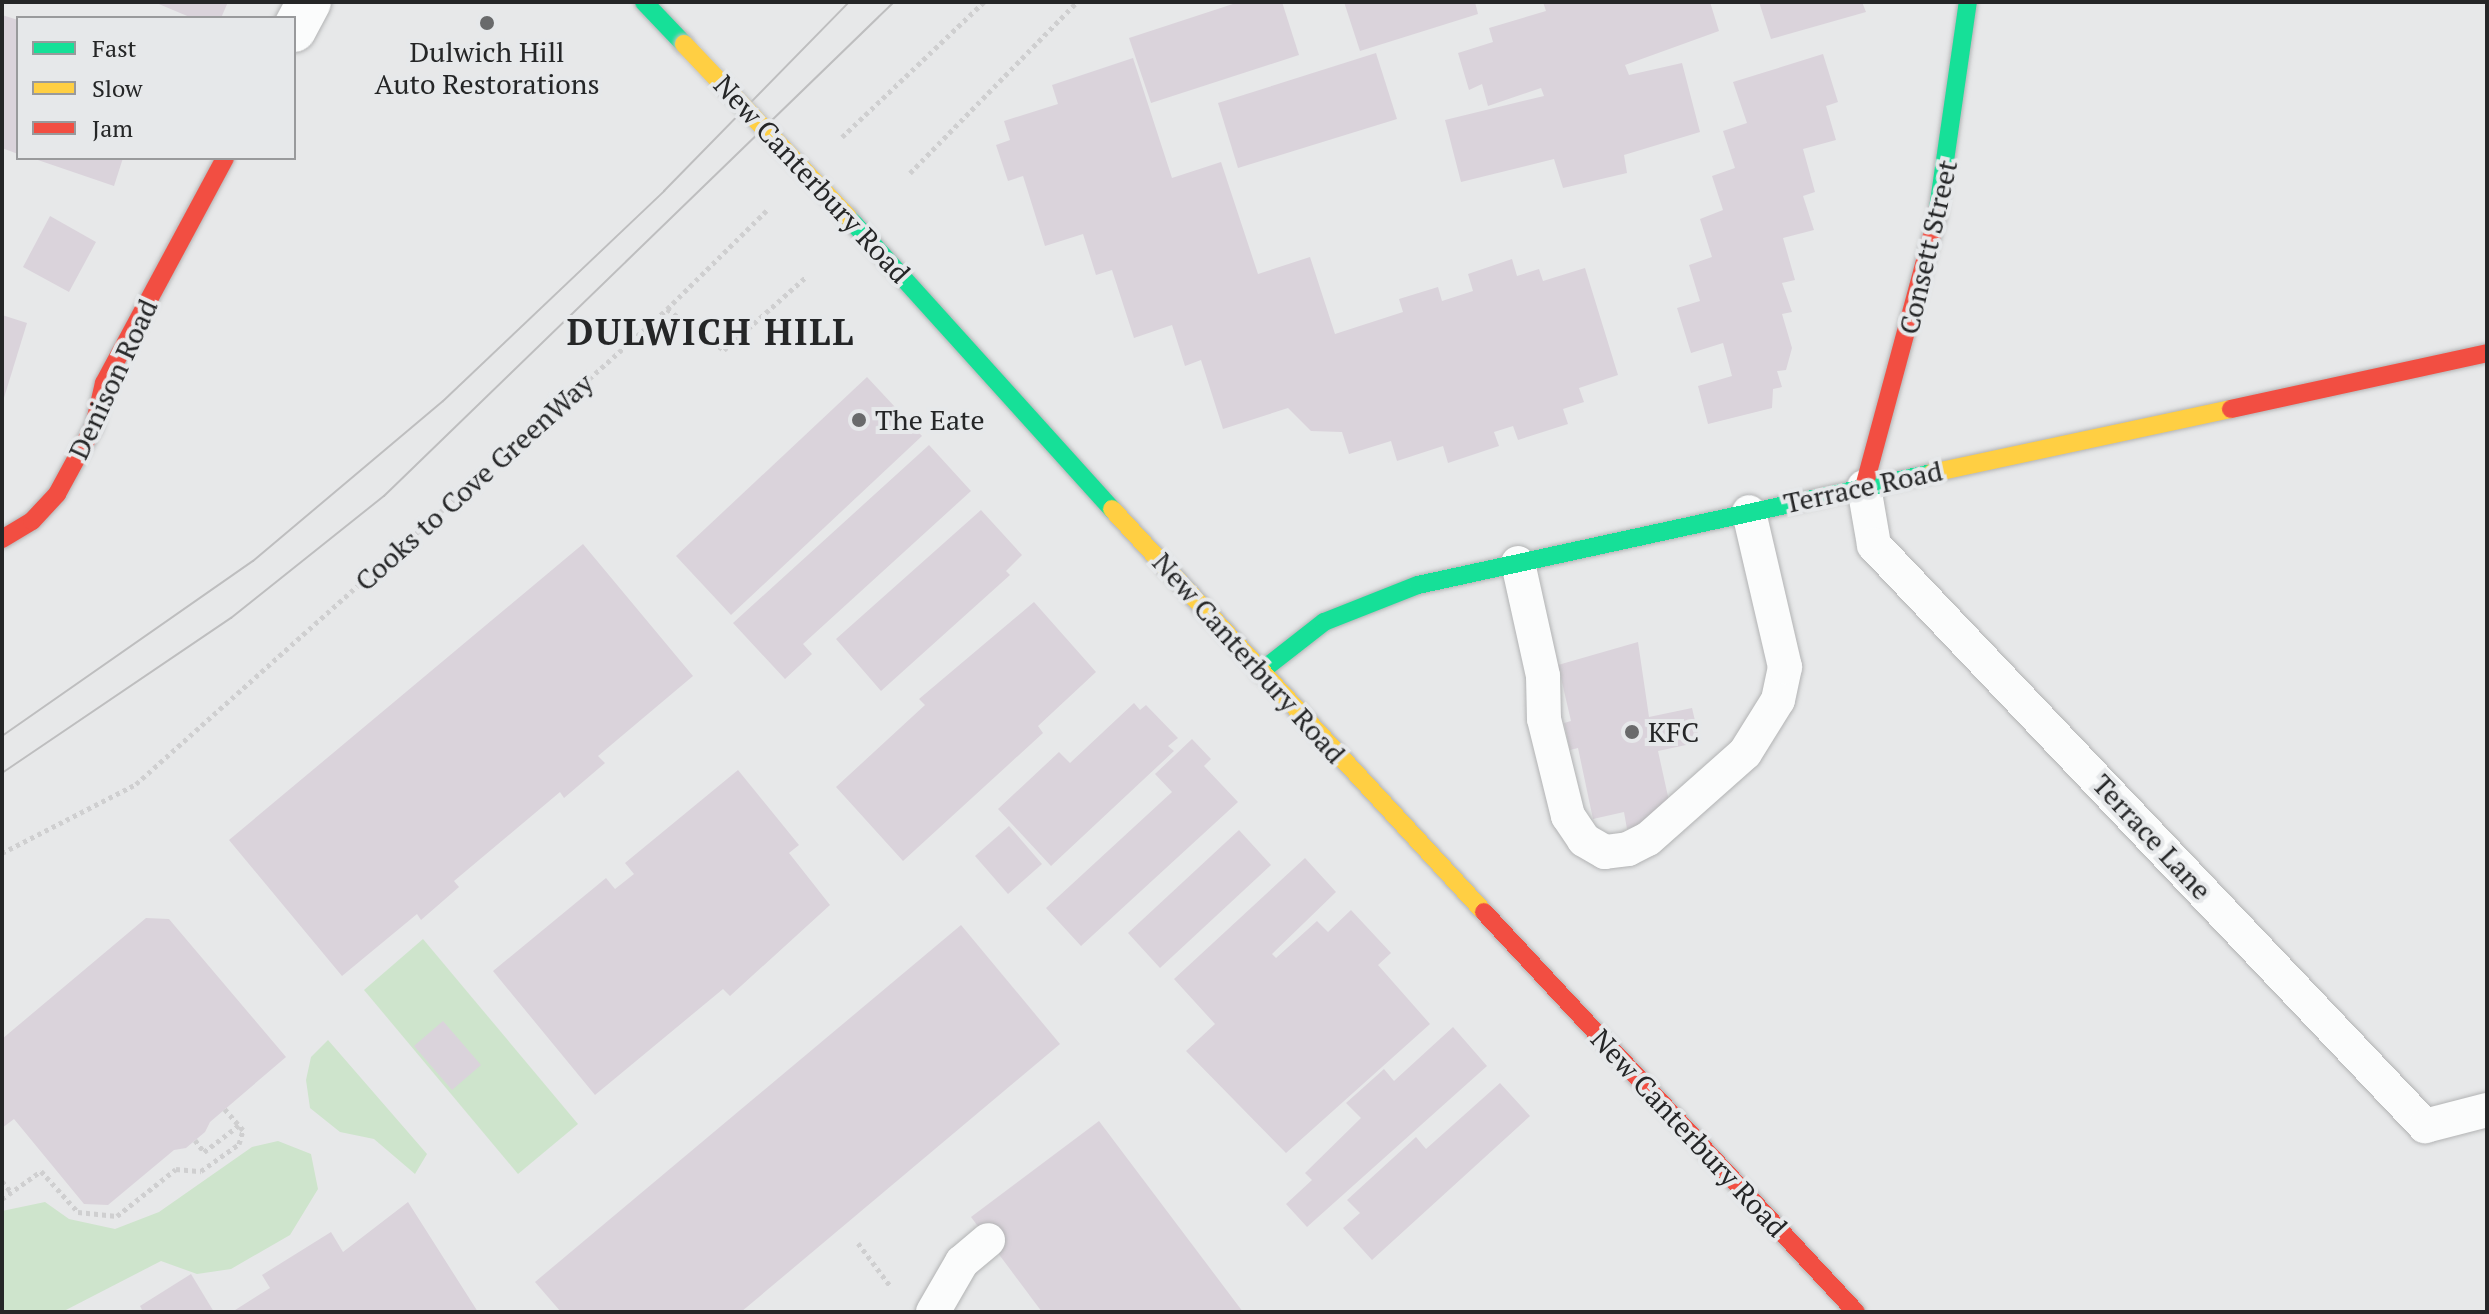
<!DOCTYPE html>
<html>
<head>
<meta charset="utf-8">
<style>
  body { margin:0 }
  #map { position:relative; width:2489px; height:1314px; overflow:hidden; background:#e7e8e9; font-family:"PT Serif",serif }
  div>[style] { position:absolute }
  .green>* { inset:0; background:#cee4cc }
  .building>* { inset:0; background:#dad3db }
  .path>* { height:5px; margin-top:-2.5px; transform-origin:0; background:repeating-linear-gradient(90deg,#cfcfd0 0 4px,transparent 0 8px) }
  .roads { filter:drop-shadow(0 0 2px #b2b3b4) drop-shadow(0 0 2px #b2b3b4) }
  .lane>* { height:34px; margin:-17px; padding:0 17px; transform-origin:17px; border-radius:17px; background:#fbfcfc }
  .street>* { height:44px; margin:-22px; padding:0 22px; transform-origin:22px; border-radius:22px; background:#fbfcfc }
  .fast>* { height:18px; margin:-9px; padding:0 9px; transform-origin:9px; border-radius:9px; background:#16e098 }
  .slow>* { height:18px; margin:-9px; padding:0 9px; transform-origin:9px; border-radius:9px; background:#ffcf43 }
  .jam>* { height:18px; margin:-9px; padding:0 9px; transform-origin:9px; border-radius:9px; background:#f24e42 }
  .tram>* { height:2px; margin:-1px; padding:0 1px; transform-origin:1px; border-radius:1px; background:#bebebf }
  .bridges { filter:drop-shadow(0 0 2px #c2c3c4) drop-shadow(0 0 2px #c2c3c4) }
  .slow-bridge>* { height:18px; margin:-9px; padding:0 9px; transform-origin:9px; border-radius:9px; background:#ffcf43 }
  .dots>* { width:22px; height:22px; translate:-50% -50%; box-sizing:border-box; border:4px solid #e6e8ea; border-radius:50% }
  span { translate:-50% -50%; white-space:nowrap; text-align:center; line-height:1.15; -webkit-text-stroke:8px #e6e8ea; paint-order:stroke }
  .poi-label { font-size:28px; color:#252627 }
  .left { translate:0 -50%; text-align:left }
  .street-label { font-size:28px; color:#252627 }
  .district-label { font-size:36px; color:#252627; font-weight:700; letter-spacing:2px }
  .frame { position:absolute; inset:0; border:4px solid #252627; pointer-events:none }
  .legend { position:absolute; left:16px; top:16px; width:280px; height:144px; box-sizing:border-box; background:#e6e8ea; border:2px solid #999a9c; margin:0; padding:10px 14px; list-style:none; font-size:24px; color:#252627 }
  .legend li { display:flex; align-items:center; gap:16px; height:40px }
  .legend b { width:40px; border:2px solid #999a9c }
</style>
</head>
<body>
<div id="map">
  <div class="green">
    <i style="clip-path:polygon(423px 939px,578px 1124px,518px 1174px,364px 990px)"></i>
    <i style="clip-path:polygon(328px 1040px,427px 1154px,415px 1174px,374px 1139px,340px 1132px,310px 1108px,306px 1080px,311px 1057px)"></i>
    <i style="clip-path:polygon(278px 1141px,311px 1154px,318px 1189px,290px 1235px,231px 1269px,197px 1274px,161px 1261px,62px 1312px,2px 1312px,2px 1211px,45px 1202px,69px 1219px,115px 1229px,159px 1212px,252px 1147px)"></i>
  </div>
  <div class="building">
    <i style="clip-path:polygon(154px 2px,228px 2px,221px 18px,192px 18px)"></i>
    <i style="clip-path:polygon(1239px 2px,1282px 2px,1299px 55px,1151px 103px,1129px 38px)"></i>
    <i style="clip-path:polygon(1344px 2px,1475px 2px,1478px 14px,1360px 51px)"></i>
    <i style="clip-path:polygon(1543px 2px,1710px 2px,1719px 31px,1625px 65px,1629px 75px,1682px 63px,1700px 132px,1624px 155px,1627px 173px,1563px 188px,1554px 159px,1461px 182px,1445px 120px,1544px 96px,1541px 88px,1488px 106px,1482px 84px,1469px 90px,1458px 53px,1493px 42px,1489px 28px,1546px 11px)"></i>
    <i style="clip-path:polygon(1759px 2px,1862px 2px,1866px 12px,1771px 39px)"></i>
    <i style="clip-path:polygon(2px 15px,18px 20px,18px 154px,2px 148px)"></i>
    <i style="clip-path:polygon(1376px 53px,1397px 119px,1238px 168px,1218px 103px)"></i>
    <i style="clip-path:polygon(1823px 54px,1838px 102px,1826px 106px,1836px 140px,1803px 149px,1815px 192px,1803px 196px,1814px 230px,1783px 238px,1795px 280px,1782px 283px,1792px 312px,1782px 314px,1792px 348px,1786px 370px,1777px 371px,1782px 387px,1773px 389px,1772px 408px,1708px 424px,1698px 386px,1732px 376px,1723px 343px,1691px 353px,1677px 308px,1700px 301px,1689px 265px,1712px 257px,1700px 219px,1723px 210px,1712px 176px,1735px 168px,1723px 131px,1747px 123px,1733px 82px)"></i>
    <i style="clip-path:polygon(1133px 58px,1172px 178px,1221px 162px,1258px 274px,1310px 257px,1335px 334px,1403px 312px,1399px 299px,1438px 287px,1442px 301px,1473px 291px,1468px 274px,1512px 259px,1517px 276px,1539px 269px,1543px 281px,1585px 268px,1618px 375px,1579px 388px,1584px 402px,1563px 409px,1568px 424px,1518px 440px,1513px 426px,1494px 432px,1499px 446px,1448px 463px,1443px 446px,1397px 461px,1391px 441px,1349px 454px,1342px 432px,1311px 431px,1288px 408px,1223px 429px,1201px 360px,1185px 366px,1172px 325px,1134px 338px,1112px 270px,1096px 275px,1083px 234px,1045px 246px,1023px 176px,1008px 181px,996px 145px,1010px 140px,1004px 121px,1058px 104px,1052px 85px)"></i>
    <i style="clip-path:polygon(32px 158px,123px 158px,114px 186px)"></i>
    <i style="clip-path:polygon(50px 216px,96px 242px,69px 292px,23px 267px)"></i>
    <i style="clip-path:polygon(2px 315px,27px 323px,3px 401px,2px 401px)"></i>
    <i style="clip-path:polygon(867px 377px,922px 436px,731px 615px,676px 556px)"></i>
    <i style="clip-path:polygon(929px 445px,971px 491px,803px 644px,812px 654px,785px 679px,733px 623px)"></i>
    <i style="clip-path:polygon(981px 510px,1022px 555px,1006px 571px,1010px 575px,881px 691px,836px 639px)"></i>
    <i style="clip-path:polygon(583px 544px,693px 676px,598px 756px,605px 763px,564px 798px,560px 792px,454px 881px,459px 887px,421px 920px,417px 914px,342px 976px,229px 840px)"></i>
    <i style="clip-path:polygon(1034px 602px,1096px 672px,1038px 726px,1043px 733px,903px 861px,836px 787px,925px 705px,919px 699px)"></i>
    <i style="clip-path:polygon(1638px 642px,1649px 717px,1692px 708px,1700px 742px,1658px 751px,1669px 801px,1640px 825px,1627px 829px,1624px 812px,1593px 819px,1578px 748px,1570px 750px,1564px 723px,1571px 721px,1558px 665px)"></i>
    <i style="clip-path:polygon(1134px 703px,1140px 710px,1146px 705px,1178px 738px,1168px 746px,1174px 751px,1051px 866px,998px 809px,1059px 752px,1070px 763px)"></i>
    <i style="clip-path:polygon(1192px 739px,1211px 759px,1204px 766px,1238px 802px,1081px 946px,1046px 908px,1172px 792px,1155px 774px)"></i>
    <i style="clip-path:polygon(738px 770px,799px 845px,789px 853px,830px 905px,730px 996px,723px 989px,595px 1095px,493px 971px,606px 878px,615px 889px,634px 874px,625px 863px)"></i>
    <i style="clip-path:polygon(1009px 826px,1042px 864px,1008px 894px,975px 856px)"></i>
    <i style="clip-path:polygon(1239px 830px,1271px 865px,1160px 968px,1128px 933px)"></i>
    <i style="clip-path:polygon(1305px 858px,1336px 892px,1272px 954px,1276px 958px,1317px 921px,1328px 932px,1351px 910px,1391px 953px,1378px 965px,1430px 1024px,1286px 1153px,1186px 1051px,1215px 1024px,1174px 979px)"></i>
    <i style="clip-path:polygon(146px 918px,169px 919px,286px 1057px,210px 1122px,205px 1132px,186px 1148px,174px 1150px,108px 1205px,84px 1204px,14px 1119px,2px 1128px,2px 1039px)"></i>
    <i style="clip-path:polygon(961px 925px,1060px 1044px,741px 1312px,561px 1312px,535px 1282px)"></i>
    <i style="clip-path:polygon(443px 1021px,481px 1065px,452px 1090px,414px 1046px)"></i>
    <i style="clip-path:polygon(1453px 1027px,1487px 1066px,1307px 1227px,1286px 1204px,1312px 1180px,1305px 1173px,1361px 1118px,1346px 1103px,1384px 1069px,1394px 1081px)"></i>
    <i style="clip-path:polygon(1500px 1083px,1530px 1116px,1372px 1260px,1343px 1228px,1360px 1213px,1347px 1200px,1416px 1137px,1426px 1149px)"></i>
    <i style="clip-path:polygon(1099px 1121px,1243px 1312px,1042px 1312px,971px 1217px)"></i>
    <i style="clip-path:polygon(408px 1202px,478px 1312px,232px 1312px,270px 1288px,262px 1275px,331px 1232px,343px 1252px)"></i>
    <i style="clip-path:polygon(191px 1274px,214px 1312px,143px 1312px,140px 1306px)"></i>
  </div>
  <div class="path">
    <i style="left:842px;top:137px;width:196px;rotate:-43.6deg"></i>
    <i style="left:910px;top:173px;width:239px;rotate:-45.7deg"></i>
    <i style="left:667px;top:309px;width:70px;rotate:35.7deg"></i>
    <i style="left:724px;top:350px;width:111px;rotate:-41.7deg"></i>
    <i style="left:2px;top:853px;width:151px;rotate:-27.2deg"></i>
    <i style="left:136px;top:784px;width:712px;rotate:-41.81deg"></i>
    <i style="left:667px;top:309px;width:144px;rotate:-44.7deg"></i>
    <i style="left:195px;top:1140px;width:15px;rotate:53deg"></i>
    <i style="left:204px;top:1152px;width:44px;rotate:-37.6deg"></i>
    <i style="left:2px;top:1181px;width:14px;rotate:51deg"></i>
    <i style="left:2px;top:1199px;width:48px;rotate:-35.7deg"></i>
    <i style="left:41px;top:1171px;width:55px;rotate:47.9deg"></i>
    <i style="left:78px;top:1212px;width:39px;rotate:6deg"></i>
    <i style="left:117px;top:1216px;width:75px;rotate:-38.5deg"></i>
    <i style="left:176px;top:1169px;width:25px;rotate:5deg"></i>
    <i style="left:201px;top:1171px;width:47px;rotate:-35.4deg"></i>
    <i style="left:239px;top:1144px;width:15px;rotate:-74deg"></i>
    <i style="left:243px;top:1130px;width:28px;rotate:-131deg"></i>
    <i style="left:858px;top:1243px;width:55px;rotate:53.1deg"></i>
  </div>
  <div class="roads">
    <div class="lane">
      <i style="left:1864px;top:487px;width:59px;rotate:80.2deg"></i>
      <i style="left:1874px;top:545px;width:801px;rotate:46.52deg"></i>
      <i style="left:2425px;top:1126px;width:64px;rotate:-14.5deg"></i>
      <i style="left:1518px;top:563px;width:116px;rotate:77.5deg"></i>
      <i style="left:1543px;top:676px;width:43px;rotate:88.7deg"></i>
      <i style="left:1544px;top:719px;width:100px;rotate:76.1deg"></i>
      <i style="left:1568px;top:816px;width:29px;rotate:56deg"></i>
      <i style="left:1584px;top:840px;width:24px;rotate:30deg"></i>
      <i style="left:1605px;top:852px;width:23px;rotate:-7deg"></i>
      <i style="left:1628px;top:849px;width:22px;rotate:-27deg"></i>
      <i style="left:1648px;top:839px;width:130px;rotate:-41.6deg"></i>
      <i style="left:1745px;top:753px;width:62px;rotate:-58.1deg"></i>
      <i style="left:1778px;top:700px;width:34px;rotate:-78deg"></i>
      <i style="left:1785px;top:667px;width:159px;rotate:-103.1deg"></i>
      <i style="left:933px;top:1312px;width:58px;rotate:-59.9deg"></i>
      <i style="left:962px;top:1262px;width:34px;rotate:-40deg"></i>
    </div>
    <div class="street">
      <i style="left:294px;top:30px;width:32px;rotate:-62deg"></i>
    </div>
    <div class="fast">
      <i style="left:644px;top:2px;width:58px;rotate:46.4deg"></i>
      <i style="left:1937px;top:216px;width:216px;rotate:-81.8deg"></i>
      <i style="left:848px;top:217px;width:394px;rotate:47.9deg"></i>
      <i style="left:1260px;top:672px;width:81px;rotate:-38deg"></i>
      <i style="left:1324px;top:622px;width:101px;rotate:-21.5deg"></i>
      <i style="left:1418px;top:585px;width:526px;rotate:-12.29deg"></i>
    </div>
    <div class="slow">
      <i style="left:1932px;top:473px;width:306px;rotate:-12.1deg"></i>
      <i style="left:1112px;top:509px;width:548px;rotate:47.29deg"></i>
    </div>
    <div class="jam">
      <i style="left:2231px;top:409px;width:262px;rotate:-12.3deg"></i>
      <i style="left:1864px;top:487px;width:281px;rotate:-74.9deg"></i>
      <i style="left:2px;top:539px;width:35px;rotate:-31deg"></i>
      <i style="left:32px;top:521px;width:37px;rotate:-47deg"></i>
      <i style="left:57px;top:494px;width:77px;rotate:-61.4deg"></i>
      <i style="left:94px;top:426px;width:44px;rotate:-76.9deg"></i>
      <i style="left:104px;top:383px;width:255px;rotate:-61.7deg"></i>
      <i style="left:1484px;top:912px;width:546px;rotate:47.08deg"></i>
    </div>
  </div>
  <div class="tram">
    <i style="left:2px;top:736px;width:306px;rotate:-34.9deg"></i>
    <i style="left:253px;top:561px;width:248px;rotate:-40.1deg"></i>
    <i style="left:443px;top:401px;width:305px;rotate:-43.5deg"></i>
    <i style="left:664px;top:191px;width:264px;rotate:-45.6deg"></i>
    <i style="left:2px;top:773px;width:277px;rotate:-34.1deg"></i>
    <i style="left:231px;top:618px;width:196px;rotate:-38.6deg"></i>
    <i style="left:384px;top:496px;width:710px;rotate:-44.09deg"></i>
  </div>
  <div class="bridges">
    <div class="slow-bridge">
      <i style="left:684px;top:44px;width:238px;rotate:46.5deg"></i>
    </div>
  </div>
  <div class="dots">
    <i style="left:487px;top:23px;background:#696a6b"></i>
    <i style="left:859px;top:420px;background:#696a6b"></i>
    <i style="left:1632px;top:732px;background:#696a6b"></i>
  </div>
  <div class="poi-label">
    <span style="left:487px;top:68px">Dulwich Hill<br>Auto Restorations</span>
    <span class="left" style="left:875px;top:420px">The Eate</span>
    <span class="left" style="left:1648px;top:732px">KFC</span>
  </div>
  <div class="street-label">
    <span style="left:812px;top:179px;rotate:47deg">New Canterbury Road</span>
    <span style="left:1928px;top:247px;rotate:-77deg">Consett Street</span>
    <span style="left:113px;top:379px;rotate:-65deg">Denison Road</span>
    <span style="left:474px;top:482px;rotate:-42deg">Cooks to Cove GreenWay</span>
    <span style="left:1863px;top:487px;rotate:-12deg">Terrace Road</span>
    <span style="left:1249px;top:658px;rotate:48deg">New Canterbury Road</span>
    <span style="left:2152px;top:837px;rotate:47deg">Terrace Lane</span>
    <span style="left:1689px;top:1133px;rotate:47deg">New Canterbury Road</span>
  </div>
  <div class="district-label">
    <span style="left:711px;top:332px">DULWICH HILL</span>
  </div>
  <div class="frame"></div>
  <ul class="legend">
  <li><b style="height:10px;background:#16e098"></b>Fast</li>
  <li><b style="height:10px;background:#ffcf43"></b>Slow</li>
  <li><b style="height:10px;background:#f24e42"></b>Jam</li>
  </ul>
</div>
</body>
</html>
